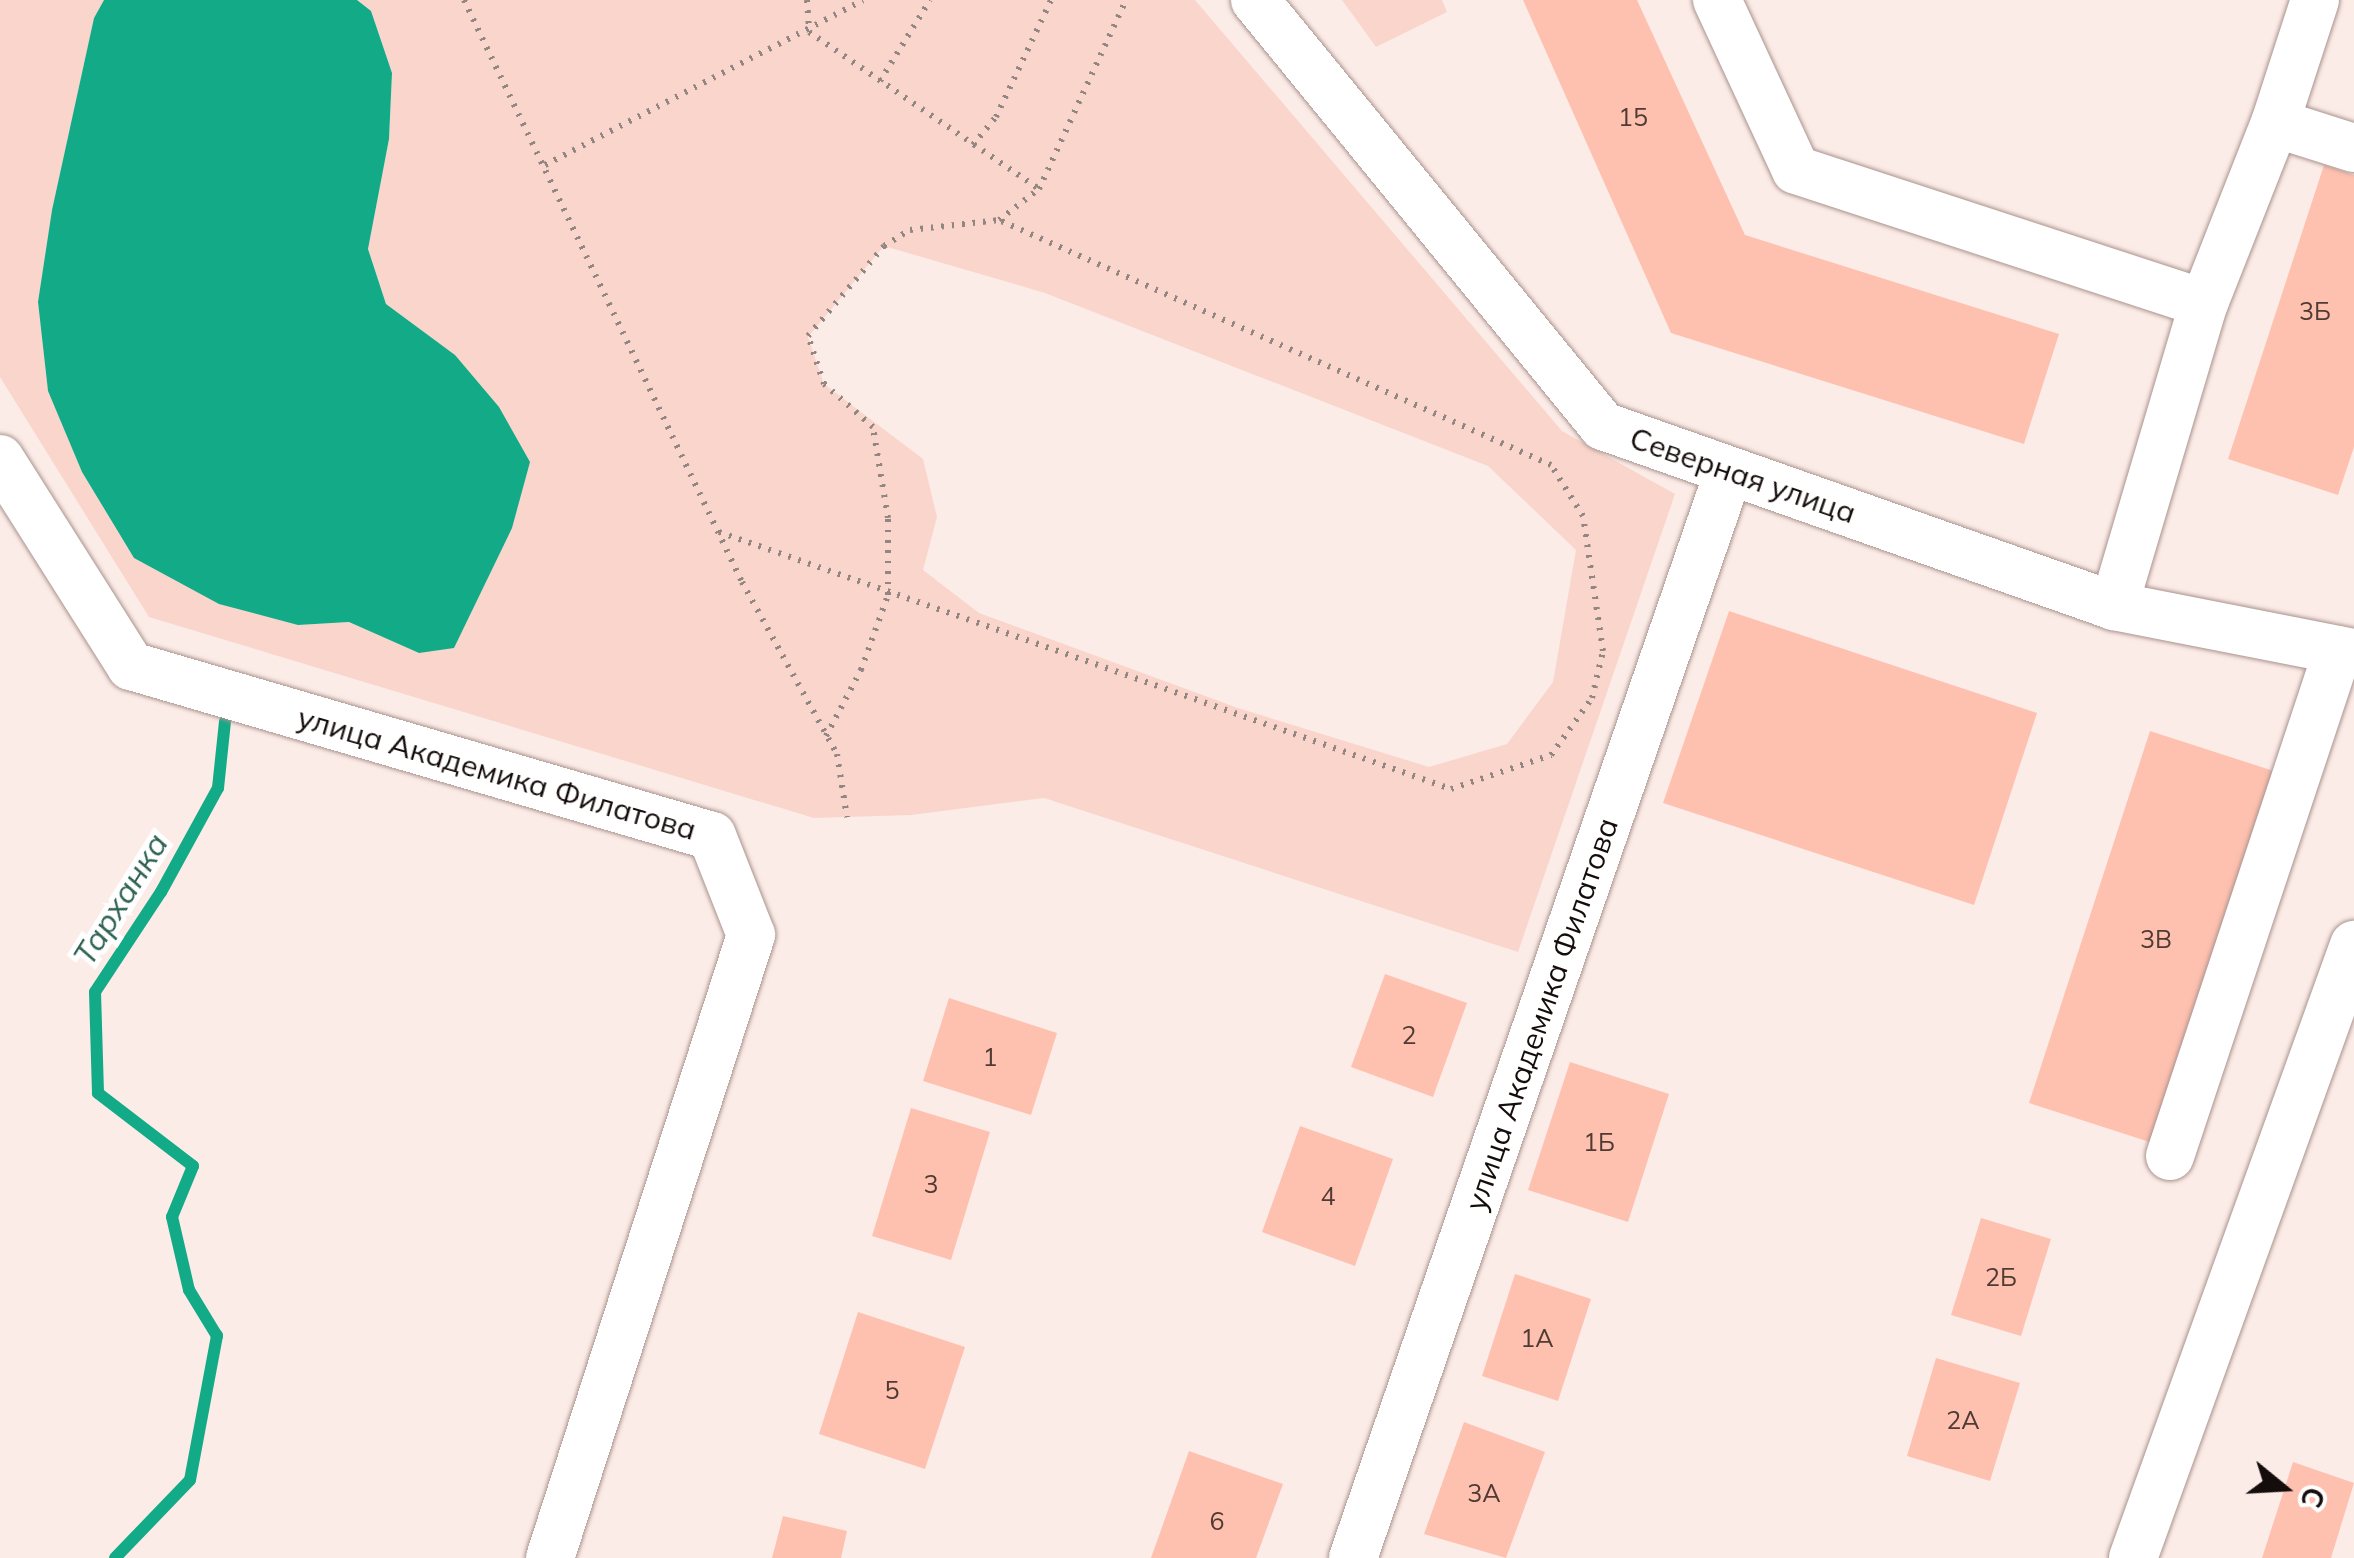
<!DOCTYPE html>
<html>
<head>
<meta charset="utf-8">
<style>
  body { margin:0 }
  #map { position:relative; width:2354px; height:1558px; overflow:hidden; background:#fcece8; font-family:Mulish,sans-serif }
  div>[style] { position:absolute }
  .green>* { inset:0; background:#fad5cc }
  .water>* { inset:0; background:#13aa88 }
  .stream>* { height:12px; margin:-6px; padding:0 6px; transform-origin:6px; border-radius:6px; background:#13aa88 }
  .building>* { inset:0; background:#fec1b0 }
  .path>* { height:6px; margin-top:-3px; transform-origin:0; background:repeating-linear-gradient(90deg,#928683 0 2.5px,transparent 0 10.5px) }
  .roads { filter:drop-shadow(0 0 2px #aa938d) drop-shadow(0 0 2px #aa938d) }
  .minor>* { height:48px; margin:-24px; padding:0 24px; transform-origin:24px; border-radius:24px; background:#fff }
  span { translate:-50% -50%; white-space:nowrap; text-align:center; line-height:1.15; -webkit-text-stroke:10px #fff; paint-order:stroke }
  .number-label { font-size:25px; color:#4f3a34 }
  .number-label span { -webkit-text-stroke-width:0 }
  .street-label { font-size:30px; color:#150d0b }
  .water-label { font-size:32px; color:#2e6252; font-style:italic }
  .north { position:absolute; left:2234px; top:1438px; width:100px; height:100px; -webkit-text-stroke:8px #fff; paint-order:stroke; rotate:108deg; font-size:28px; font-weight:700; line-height:40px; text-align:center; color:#150d0b }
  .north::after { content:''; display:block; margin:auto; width:35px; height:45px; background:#150d0b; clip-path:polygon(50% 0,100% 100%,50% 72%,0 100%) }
</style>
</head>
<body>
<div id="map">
  <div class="green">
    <i style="clip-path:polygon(evenodd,0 0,104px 0,94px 18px,52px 210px,38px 302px,48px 391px,82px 472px,134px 558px,298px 625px,349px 622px,419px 653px,455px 355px,386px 304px,368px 249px,389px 139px,392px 73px,371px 12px,357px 0,1195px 0,1562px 431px,1675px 494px,1518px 952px,1044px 798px,911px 815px,814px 818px,149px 617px,0 377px,0 0,884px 246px,1045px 293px,1488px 466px,1576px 550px,1553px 682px,1507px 744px,1429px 767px,1238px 708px,979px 613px,923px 570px,937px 517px,923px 459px,824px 384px,808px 337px,884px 246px)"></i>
    <i style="clip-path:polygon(1342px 0,1442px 0,1447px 12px,1376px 47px)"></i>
  </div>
  <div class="water">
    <i style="clip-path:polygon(104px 0,357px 0,371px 11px,392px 73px,389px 139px,368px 249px,386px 304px,455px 355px,499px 407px,530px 462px,512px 528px,454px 648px,419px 653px,349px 622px,298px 625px,219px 604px,134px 558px,82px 472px,48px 391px,38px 302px,52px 210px,94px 18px)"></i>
  </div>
  <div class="stream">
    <i style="left:115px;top:1558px;width:108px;rotate:-46.1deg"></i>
    <i style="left:190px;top:1480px;width:147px;rotate:-79.4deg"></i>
    <i style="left:217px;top:1336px;width:54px;rotate:-121.3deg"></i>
    <i style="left:189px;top:1290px;width:75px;rotate:-103.1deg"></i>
    <i style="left:172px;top:1217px;width:55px;rotate:-67.6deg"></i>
    <i style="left:193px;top:1166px;width:120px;rotate:-142.5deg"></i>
    <i style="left:98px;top:1093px;width:101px;rotate:-91.7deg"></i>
    <i style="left:95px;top:992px;width:120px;rotate:-56.6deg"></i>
    <i style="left:161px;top:892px;width:119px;rotate:-61.3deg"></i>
    <i style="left:218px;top:788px;width:67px;rotate:-84deg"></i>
  </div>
  <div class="building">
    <i style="clip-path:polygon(1523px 0,1637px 0,1745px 235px,2059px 334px,2024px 444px,1671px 333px)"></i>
    <i style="clip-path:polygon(2324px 165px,2354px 175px,2354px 447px,2338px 495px,2228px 459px)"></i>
    <i style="clip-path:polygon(1729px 611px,2037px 713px,1974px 905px,1663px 803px)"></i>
    <i style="clip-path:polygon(2150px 731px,2283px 774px,2162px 1146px,2029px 1103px)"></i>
    <i style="clip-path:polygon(1385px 974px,1467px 1003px,1433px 1097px,1351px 1067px)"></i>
    <i style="clip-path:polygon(949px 998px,1057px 1033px,1031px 1115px,923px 1081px)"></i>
    <i style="clip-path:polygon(1570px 1062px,1669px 1094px,1628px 1222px,1528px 1190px)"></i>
    <i style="clip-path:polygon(911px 1108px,990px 1132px,951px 1260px,872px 1236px)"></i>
    <i style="clip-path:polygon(1300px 1126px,1393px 1159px,1355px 1266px,1262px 1232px)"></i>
    <i style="clip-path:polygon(1981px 1218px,2051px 1239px,2021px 1336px,1951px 1315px)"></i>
    <i style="clip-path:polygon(1515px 1274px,1591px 1299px,1558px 1401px,1482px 1376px)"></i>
    <i style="clip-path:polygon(858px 1312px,965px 1347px,925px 1469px,819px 1434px)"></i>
    <i style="clip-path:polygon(1936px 1358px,2020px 1383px,1990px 1481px,1907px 1456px)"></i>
    <i style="clip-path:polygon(1464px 1422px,1545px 1452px,1506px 1558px,1424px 1534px)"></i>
    <i style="clip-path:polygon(1189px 1451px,1283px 1484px,1256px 1558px,1151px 1558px)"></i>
    <i style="clip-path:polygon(2293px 1462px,2354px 1483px,2331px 1558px,2262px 1558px)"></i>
    <i style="clip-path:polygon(783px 1516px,847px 1531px,841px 1558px,772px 1558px)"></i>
  </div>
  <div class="path">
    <i style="left:464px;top:0;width:645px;rotate:64.47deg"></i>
    <i style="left:742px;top:582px;width:196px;rotate:61.1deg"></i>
    <i style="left:837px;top:754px;width:64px;rotate:81deg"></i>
    <i style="left:807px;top:0;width:32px;rotate:86deg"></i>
    <i style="left:809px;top:32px;width:278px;rotate:34.3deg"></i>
    <i style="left:1039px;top:189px;width:208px;rotate:-65.3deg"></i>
    <i style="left:880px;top:81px;width:95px;rotate:-58.3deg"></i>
    <i style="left:973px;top:145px;width:36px;rotate:-51deg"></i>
    <i style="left:996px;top:117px;width:129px;rotate:-64.8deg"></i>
    <i style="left:545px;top:165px;width:358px;rotate:-27.4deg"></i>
    <i style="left:719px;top:532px;width:776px;rotate:19.35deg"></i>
    <i style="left:1451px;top:789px;width:106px;rotate:-18.8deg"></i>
    <i style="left:1551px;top:755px;width:70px;rotate:-54.3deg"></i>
    <i style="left:1592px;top:698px;width:48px;rotate:-76.8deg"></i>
    <i style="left:1603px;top:651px;width:136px;rotate:-98.4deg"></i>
    <i style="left:1583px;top:516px;width:60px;rotate:-122.1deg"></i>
    <i style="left:1551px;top:465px;width:604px;rotate:-156.07deg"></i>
    <i style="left:826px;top:736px;width:75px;rotate:-62.1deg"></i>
    <i style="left:861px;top:670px;width:80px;rotate:-70.2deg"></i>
    <i style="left:888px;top:595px;width:77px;rotate:-90deg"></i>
    <i style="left:888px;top:518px;width:92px;rotate:-99.4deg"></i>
    <i style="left:873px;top:427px;width:65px;rotate:-138.7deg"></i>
    <i style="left:824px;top:384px;width:51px;rotate:-108.4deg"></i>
    <i style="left:808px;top:336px;width:118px;rotate:-49.8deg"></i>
    <i style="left:884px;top:246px;width:31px;rotate:-32deg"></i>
    <i style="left:910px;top:230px;width:90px;rotate:-6.4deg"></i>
    <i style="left:999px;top:220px;width:51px;rotate:-37.8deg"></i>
  </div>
  <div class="roads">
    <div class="minor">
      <i style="left:1255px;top:0;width:550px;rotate:50.75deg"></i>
      <i style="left:1603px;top:426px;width:542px;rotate:19.4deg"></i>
      <i style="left:2114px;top:606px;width:245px;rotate:11.1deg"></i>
      <i style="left:1717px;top:0;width:187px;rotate:65.1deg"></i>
      <i style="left:1796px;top:170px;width:429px;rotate:18.1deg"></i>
      <i style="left:2315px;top:0;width:129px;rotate:108deg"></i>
      <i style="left:2275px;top:123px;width:83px;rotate:17.6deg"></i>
      <i style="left:0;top:459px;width:245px;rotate:57.7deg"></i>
      <i style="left:131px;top:666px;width:605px;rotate:16.31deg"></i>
      <i style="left:712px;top:836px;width:106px;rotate:68.5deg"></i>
      <i style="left:751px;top:935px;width:655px;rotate:107.88deg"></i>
      <i style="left:2114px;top:606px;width:316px;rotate:-73.5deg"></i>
      <i style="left:2204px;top:303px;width:193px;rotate:-68.5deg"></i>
      <i style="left:2170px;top:1156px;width:533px;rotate:-71.63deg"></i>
      <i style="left:1353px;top:1558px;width:1150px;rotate:-70.92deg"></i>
      <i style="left:2133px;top:1558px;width:652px;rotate:-70.17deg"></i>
    </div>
  </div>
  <div class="number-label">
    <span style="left:1633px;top:117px">15</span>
    <span style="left:2315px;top:311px">3Б</span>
    <span style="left:2156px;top:939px">3В</span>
    <span style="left:1409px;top:1035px">2</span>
    <span style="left:990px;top:1057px">1</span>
    <span style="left:1599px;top:1142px">1Б</span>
    <span style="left:931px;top:1184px">3</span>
    <span style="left:1328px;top:1196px">4</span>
    <span style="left:2001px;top:1277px">2Б</span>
    <span style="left:1537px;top:1338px">1А</span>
    <span style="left:892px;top:1390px">5</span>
    <span style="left:1963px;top:1420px">2А</span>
    <span style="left:1484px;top:1493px">3А</span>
    <span style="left:1217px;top:1521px">6</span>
  </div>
  <div class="street-label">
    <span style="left:1743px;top:475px;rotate:19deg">Северная улица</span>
    <span style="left:497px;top:773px;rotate:16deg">улица Академика Филатова</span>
    <span style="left:1541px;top:1014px;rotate:-71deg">улица Академика Филатова</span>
  </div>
  <div class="water-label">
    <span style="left:120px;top:899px;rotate:-58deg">Тарханка</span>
  </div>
  <div class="north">С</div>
</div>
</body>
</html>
